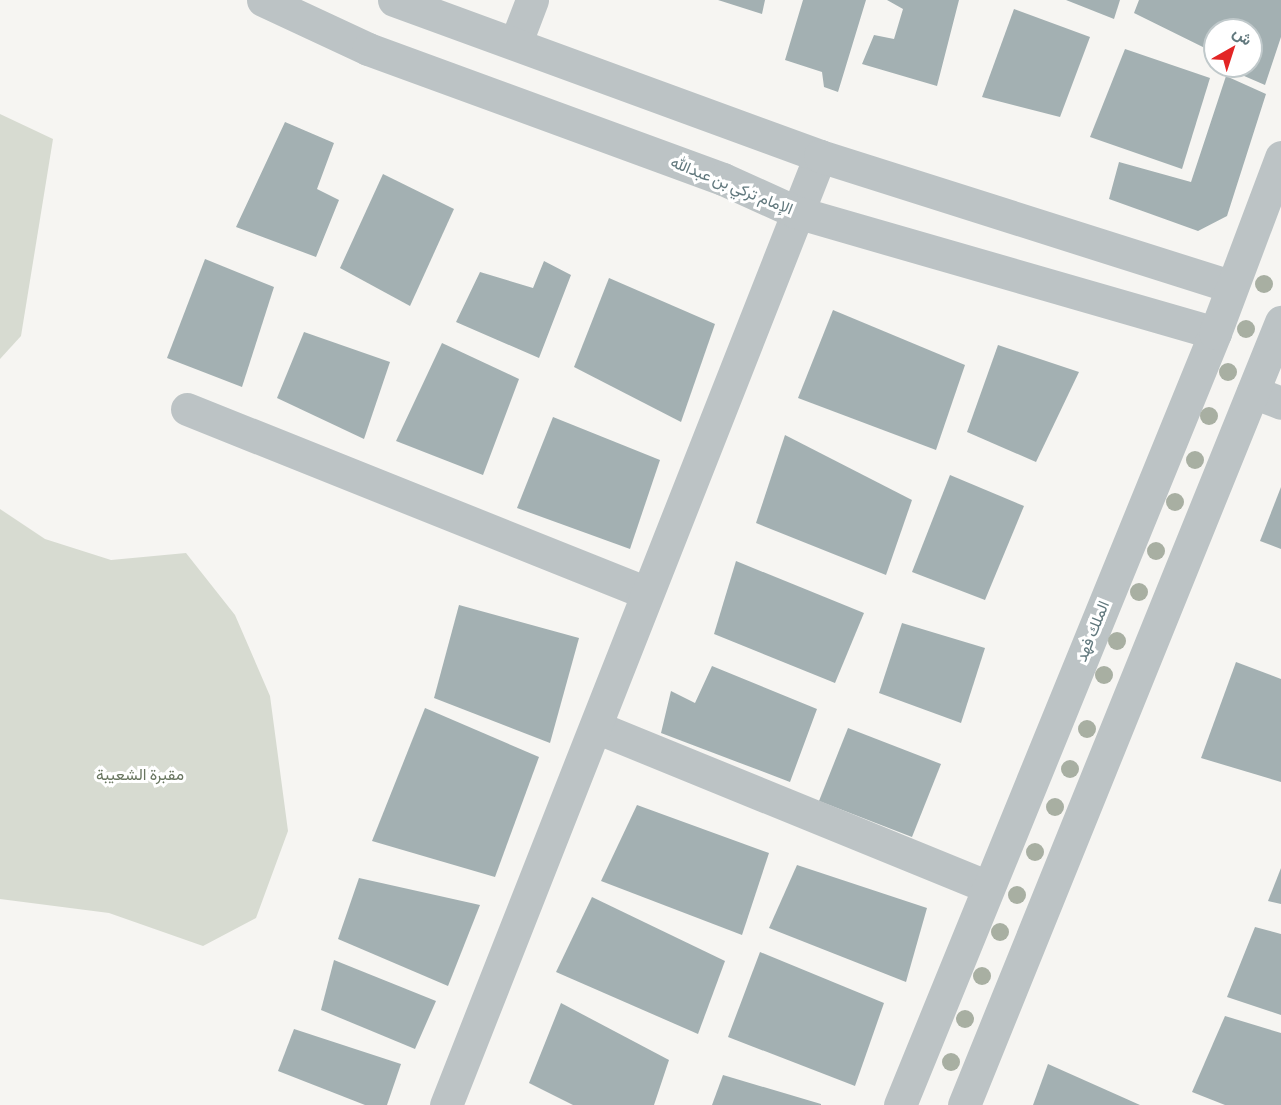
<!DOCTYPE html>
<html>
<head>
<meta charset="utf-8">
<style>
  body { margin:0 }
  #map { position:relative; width:1281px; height:1105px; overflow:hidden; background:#f6f5f2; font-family:Commissioner,Vazirmatn,sans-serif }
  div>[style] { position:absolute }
  .green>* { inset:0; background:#d7dbd1 }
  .building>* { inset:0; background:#a3b0b2 }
  .minor>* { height:33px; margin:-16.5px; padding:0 16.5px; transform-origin:16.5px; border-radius:16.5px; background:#bcc3c5 }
  .tertiary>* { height:33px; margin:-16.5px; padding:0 16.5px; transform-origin:16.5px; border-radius:16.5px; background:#bcc3c5 }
  .trees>* { width:18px; height:18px; margin:-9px; border-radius:50%; background:#a8afa2 }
  span { translate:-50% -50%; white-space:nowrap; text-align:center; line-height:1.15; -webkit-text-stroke:6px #fff; paint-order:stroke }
  .street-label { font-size:16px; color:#61787d }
  .park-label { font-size:16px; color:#697660 }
  .north { position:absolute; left:1203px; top:18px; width:60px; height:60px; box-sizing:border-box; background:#fff; border:2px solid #c0c9cb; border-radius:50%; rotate:39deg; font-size:16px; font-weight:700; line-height:24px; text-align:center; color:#61787d }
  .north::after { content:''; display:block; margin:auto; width:21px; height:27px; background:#e32525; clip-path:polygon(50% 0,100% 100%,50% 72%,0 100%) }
</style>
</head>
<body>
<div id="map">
  <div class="green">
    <i style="clip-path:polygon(0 114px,53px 139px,21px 336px,0 359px)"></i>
    <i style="clip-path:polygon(0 509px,45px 539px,111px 560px,186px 553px,235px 615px,270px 696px,288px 831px,256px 918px,203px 946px,109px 913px,0 899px)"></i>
  </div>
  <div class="building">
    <i style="clip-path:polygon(718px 0,765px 0,762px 14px)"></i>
    <i style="clip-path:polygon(803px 0,866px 0,838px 92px,824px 87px,822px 72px,785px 60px)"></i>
    <i style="clip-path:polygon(887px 0,959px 0,937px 86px,862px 64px,874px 35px,894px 39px,903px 9px)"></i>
    <i style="clip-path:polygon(1066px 0,1120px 0,1114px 19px)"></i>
    <i style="clip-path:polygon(1139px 0,1281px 0,1281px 37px,1265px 85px,1221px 66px,1251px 66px,1251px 30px,1215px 30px,1215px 53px,1134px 13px)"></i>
    <i style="clip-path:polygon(1014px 9px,1090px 37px,1060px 117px,982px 97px)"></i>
    <i style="clip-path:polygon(1125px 49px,1210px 78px,1182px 169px,1090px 137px)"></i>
    <i style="clip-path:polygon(1226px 76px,1266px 94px,1227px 216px,1198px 231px,1109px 199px,1119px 162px,1191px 182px)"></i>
    <i style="clip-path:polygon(285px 122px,334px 143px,317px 189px,339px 200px,316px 257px,236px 227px)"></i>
    <i style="clip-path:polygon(383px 174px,454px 209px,410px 306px,340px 268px)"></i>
    <i style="clip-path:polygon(205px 259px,274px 287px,242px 387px,167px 358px)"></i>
    <i style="clip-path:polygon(544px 261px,571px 275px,539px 358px,456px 322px,480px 272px,533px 288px)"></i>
    <i style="clip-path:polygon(609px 278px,715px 324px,681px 422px,574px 367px)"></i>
    <i style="clip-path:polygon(833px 310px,965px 365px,936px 450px,798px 398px)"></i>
    <i style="clip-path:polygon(304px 332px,390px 362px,364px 439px,277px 398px)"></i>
    <i style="clip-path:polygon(442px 343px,519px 379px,483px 475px,396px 441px)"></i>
    <i style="clip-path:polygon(998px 345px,1079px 372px,1036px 462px,967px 432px)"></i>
    <i style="clip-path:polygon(553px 417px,660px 460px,630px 549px,517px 508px)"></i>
    <i style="clip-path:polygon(785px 435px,912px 500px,886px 575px,756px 523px)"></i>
    <i style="clip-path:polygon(950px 475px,1024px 506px,985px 600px,912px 572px)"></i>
    <i style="clip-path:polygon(1281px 487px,1281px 549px,1260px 541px)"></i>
    <i style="clip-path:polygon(736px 561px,864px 613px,835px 683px,714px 634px)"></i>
    <i style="clip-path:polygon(459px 605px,579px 638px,550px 743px,434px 698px)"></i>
    <i style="clip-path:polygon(902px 623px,985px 648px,961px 723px,879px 693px)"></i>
    <i style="clip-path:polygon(1236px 662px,1281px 679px,1281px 782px,1201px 758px)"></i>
    <i style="clip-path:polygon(712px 666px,817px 709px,790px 782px,661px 733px,671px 691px,695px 703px)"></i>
    <i style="clip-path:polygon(425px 708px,539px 757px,495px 877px,372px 841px)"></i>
    <i style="clip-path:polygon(848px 728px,941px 764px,912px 837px,819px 801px)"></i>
    <i style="clip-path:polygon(637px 805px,769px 853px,742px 935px,601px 881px)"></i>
    <i style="clip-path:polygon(797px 865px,927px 908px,906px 982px,769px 928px)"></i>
    <i style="clip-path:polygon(1281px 868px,1281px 904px,1268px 901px)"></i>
    <i style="clip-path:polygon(359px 878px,480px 905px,448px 986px,338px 939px)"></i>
    <i style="clip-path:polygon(592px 897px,725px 961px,698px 1034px,556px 972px)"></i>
    <i style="clip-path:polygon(1255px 927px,1281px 934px,1281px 1015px,1227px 997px)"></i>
    <i style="clip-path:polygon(760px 952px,884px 1003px,855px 1086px,728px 1037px)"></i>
    <i style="clip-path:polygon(334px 960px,436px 1001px,415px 1049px,321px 1010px)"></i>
    <i style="clip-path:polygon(561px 1003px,669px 1060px,654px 1105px,573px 1105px,529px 1083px)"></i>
    <i style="clip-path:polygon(1225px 1016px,1281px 1033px,1281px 1105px,1225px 1105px,1192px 1092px)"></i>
    <i style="clip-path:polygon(294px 1029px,401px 1064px,387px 1105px,365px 1105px,278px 1071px)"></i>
    <i style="clip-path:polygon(1048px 1064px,1140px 1105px,1033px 1105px)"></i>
    <i style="clip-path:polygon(723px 1075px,821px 1104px,821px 1105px,712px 1105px)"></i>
  </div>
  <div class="minor">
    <i style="left:516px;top:42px;width:45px;rotate:-69.1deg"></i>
    <i style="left:1253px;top:392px;width:30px;rotate:21deg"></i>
    <i style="left:187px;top:409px;width:495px;rotate:21.8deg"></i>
    <i style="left:596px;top:727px;width:421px;rotate:22.2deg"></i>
    <i style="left:446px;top:1105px;width:1020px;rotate:-68.49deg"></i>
  </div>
  <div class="tertiary">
    <i style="left:263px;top:0;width:116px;rotate:25deg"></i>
    <i style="left:368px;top:49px;width:378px;rotate:20.1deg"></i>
    <i style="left:723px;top:179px;width:80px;rotate:24.3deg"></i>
    <i style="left:796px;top:212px;width:436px;rotate:16.1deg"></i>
    <i style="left:394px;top:0;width:454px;rotate:20.1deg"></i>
    <i style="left:820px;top:156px;width:431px;rotate:17.6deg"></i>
    <i style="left:900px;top:1105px;width:834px;rotate:-67.8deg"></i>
    <i style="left:1215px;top:333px;width:188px;rotate:-69.4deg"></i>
    <i style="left:964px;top:1105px;width:845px;rotate:-67.96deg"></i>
  </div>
  <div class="trees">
    <i style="left:1264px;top:284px"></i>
    <i style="left:1246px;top:329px"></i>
    <i style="left:1228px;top:372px"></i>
    <i style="left:1209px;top:416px"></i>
    <i style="left:1195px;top:460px"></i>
    <i style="left:1175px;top:502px"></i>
    <i style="left:1156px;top:551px"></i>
    <i style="left:1139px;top:592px"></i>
    <i style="left:1117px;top:641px"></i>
    <i style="left:1104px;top:675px"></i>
    <i style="left:1087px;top:729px"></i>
    <i style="left:1070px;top:769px"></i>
    <i style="left:1055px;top:807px"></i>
    <i style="left:1035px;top:852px"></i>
    <i style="left:1017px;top:895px"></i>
    <i style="left:1000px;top:932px"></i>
    <i style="left:982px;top:976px"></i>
    <i style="left:965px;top:1019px"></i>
    <i style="left:951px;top:1062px"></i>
  </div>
  <div class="street-label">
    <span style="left:732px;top:185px;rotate:22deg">الإمام تركي بن عبدالله</span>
    <span style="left:1092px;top:631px;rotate:-68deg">الملك فهد</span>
  </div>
  <div class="park-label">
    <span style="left:140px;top:774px">مقبرة الشعيبة</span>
  </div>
  <div class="north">ش</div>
</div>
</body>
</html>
